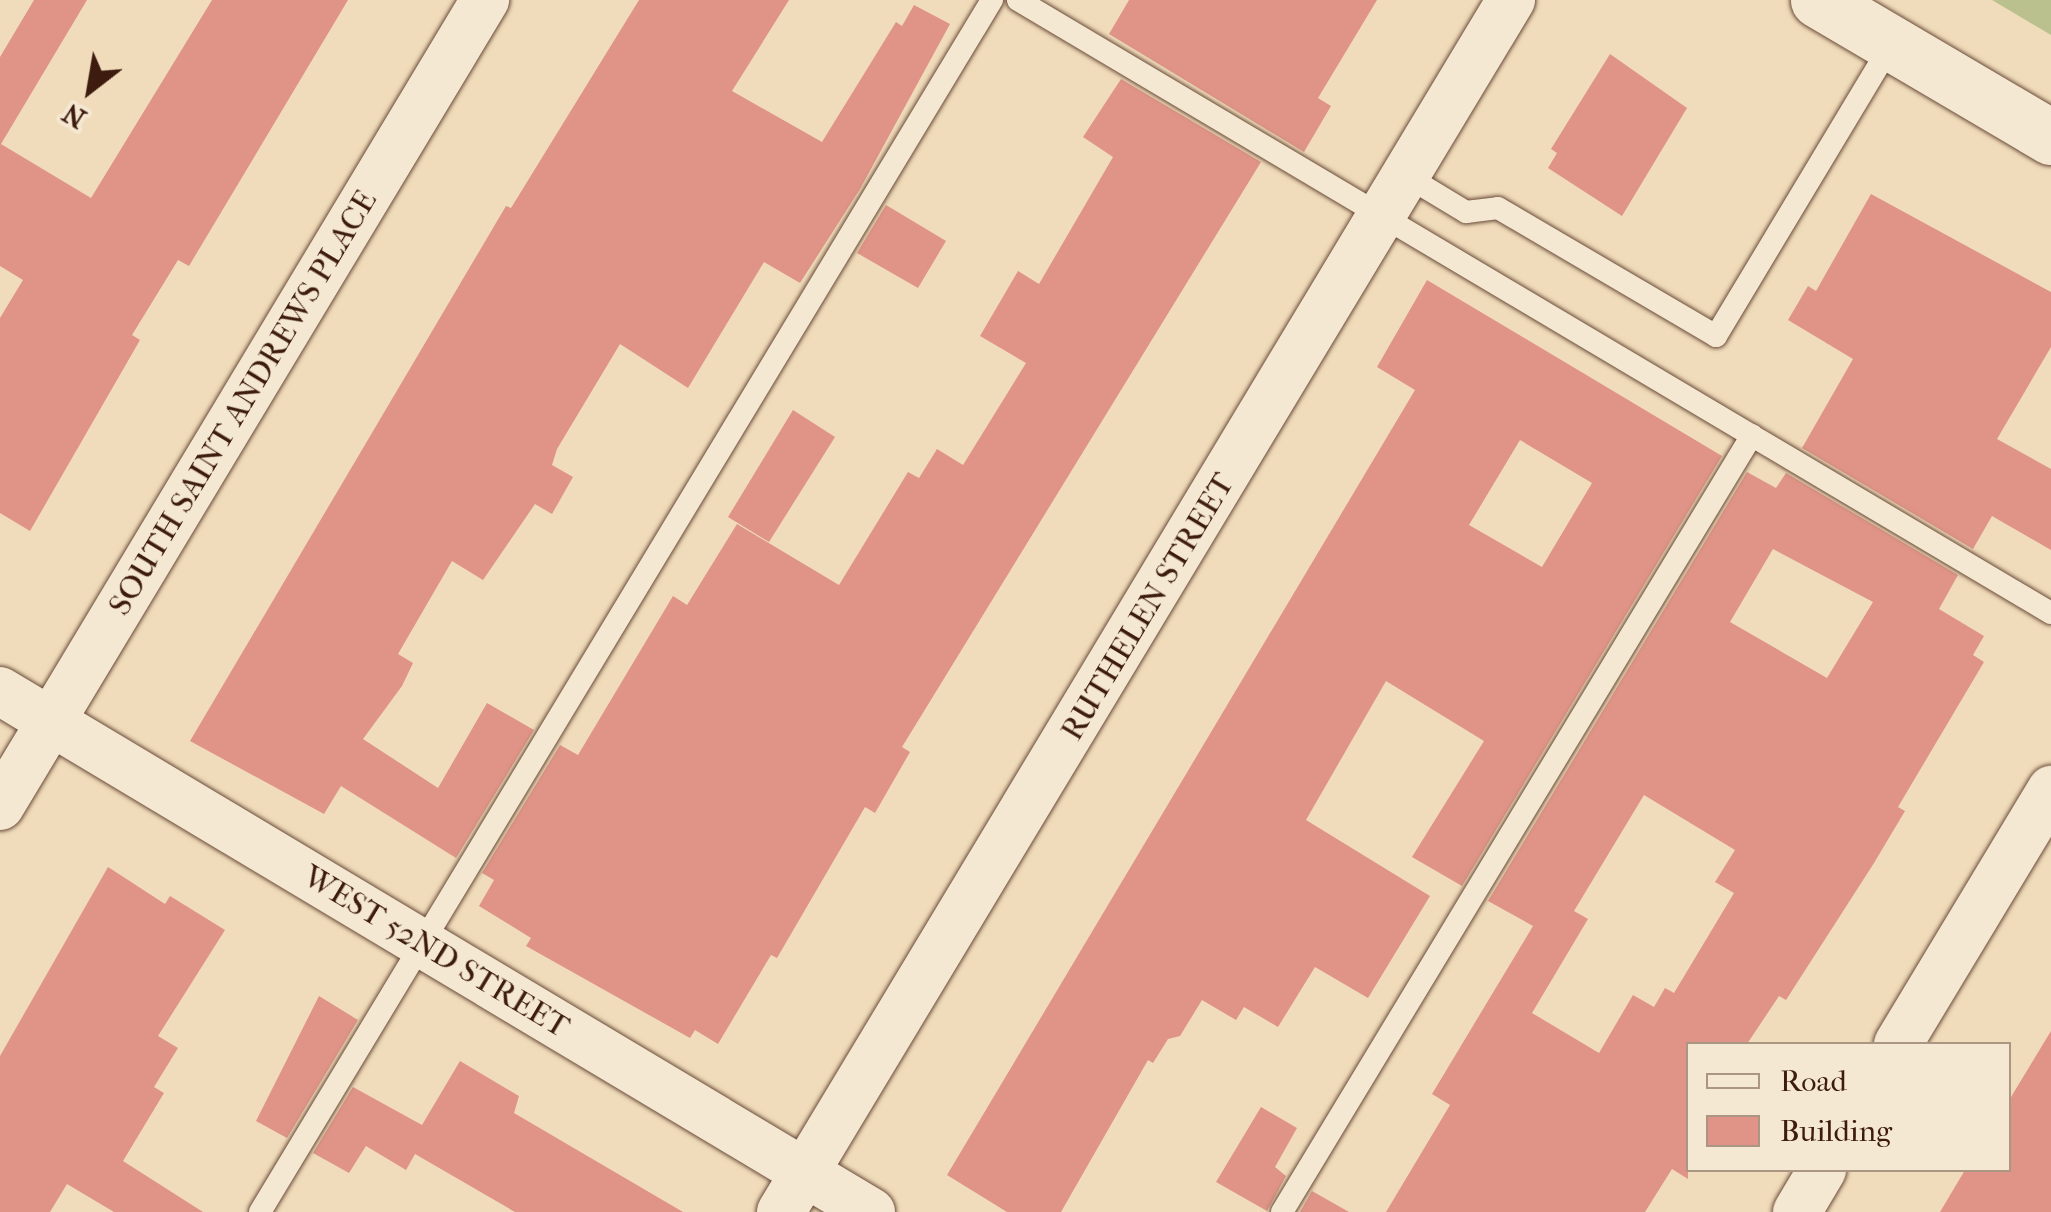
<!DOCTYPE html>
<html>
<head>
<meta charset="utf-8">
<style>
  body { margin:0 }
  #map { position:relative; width:2051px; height:1212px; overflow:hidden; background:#f0dcba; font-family:"IM FELL French Canon",serif }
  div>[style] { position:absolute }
  .green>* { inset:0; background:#bbc08f }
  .building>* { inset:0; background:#df9487 }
  .roads { filter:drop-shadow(0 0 2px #6a4b3a) drop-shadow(0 0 2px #6a4b3a) }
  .lane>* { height:22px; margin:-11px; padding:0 11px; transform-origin:11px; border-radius:11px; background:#f5e8d2 }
  .street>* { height:48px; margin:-24px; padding:0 24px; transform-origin:24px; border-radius:24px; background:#f5e8d2 }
  .secondary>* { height:55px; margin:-27.5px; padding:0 27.5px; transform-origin:27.5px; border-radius:27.5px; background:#f5e8d2 }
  span { translate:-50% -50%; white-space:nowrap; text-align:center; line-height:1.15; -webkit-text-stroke:10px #f5e8d2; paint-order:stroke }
  .street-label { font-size:32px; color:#3d1b0f }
  .legend { position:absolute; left:1686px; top:1042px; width:325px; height:130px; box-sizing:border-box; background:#f5e8d2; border:2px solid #ab9684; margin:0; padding:12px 18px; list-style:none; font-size:30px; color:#3d1b0f }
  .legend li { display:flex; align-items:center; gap:20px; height:50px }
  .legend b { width:50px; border:2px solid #ab9684 }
  .north { position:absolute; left:40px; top:40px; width:100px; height:100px; -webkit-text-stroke:8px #f5e8d2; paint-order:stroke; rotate:211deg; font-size:28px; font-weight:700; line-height:40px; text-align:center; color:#3d1b0f }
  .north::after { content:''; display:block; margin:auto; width:35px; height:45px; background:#3d1b0f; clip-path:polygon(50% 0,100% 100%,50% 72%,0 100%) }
</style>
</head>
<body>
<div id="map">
  <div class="green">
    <i style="clip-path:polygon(1992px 0,2051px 0,2051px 35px)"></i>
  </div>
  <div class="building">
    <i style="clip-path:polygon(34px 0,87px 0,1px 144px,91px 198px,212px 0,348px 0,189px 266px,178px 260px,132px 335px,140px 340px,30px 531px,0 513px,0 318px,23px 280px,0 266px,0 57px)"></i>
    <i style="clip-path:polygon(639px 0,789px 0,732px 91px,822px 142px,896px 22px,902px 26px,914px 5px,950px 24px,860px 189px,800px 283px,764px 262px,688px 388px,620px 344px,557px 449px,552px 465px,573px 477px,552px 514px,535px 504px,483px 580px,452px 561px,398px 654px,413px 663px,402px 686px,363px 739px,438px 788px,487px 703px,534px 730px,456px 858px,341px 786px,324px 814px,190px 741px,506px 206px,511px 208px)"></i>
    <i style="clip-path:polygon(1129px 0,1377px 0,1318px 98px,1331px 106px,1304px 152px,1109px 34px)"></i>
    <i style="clip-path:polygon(1610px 54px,1687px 108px,1622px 216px,1548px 168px,1557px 153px,1551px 149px)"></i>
    <i style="clip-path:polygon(1121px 79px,1261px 162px,902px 747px,910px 752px,875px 813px,865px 807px,777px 958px,771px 955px,718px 1044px,695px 1030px,690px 1038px,526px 946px,531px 938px,479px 906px,494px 880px,482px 873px,560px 745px,578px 755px,673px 596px,687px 605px,737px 524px,839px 585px,908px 472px,919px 478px,937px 449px,963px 465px,1026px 363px,980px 336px,1018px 271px,1039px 284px,1113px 157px,1083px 137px)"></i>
    <i style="clip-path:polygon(1871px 194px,2051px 292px,2051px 347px,1997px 439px,2051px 469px,2051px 550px,1992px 516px,1973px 549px,1802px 448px,1853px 359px,1788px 320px,1808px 286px,1816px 291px)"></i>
    <i style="clip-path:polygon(886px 205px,946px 241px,918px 288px,857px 253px)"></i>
    <i style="clip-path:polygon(evenodd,1427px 280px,1722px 456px,1462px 886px,1412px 857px,1484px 741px,1386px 681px,1306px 820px,1430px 896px,1368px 998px,1315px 967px,1278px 1027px,1244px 1007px,1236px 1020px,1202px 1000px,1180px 1036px,1168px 1039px,1153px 1063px,1148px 1060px,1061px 1212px,1007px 1212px,947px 1175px,1415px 390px,1377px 367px,1427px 280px,1520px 440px,1592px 483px,1542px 567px,1469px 525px,1520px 440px)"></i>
    <i style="clip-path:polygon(793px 410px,835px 437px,769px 542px,728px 517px)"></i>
    <i style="clip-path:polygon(evenodd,1747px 472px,1776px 488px,1786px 473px,1958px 575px,1939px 609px,1984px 636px,1973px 655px,1984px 662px,1898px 807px,1905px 811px,1874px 863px,1786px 1000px,1779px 996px,1747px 1044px,1688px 1044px,1688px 1179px,1672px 1169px,1645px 1212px,1386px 1212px,1450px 1105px,1432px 1094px,1533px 926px,1488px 901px,1747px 472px,1773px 549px,1873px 602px,1827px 678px,1730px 622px,1773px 549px,1747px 472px,1644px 795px,1735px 850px,1715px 882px,1734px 893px,1674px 993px,1665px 988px,1654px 1007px,1633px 995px,1599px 1053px,1532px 1013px,1588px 919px,1574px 911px,1644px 795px)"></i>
    <i style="clip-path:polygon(108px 867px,165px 904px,170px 896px,225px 930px,158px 1036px,178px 1048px,154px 1087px,164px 1093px,123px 1161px,203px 1212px,114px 1212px,67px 1184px,50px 1212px,0 1212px,0 1056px)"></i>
    <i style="clip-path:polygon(319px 996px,358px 1020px,287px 1138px,256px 1121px)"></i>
    <i style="clip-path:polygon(2051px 1031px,2051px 1212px,1940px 1212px,1965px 1170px,2008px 1170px,2008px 1102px)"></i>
    <i style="clip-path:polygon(460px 1061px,519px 1096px,514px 1113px,683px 1212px,515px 1212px,415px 1154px,406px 1170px,366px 1146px,349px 1173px,313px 1153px,353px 1087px,422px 1125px)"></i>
    <i style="clip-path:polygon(1261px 1107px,1297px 1128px,1275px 1167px,1286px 1176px,1267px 1211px,1216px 1182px)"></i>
    <i style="clip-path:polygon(1312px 1191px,1349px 1212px,1300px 1212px)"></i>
  </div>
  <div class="roads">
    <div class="lane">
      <i style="left:1018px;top:0;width:1201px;rotate:30.69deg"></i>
      <i style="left:1408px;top:177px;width:68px;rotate:31.1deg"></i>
      <i style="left:1466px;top:212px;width:32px;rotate:-7deg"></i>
      <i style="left:1498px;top:208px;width:253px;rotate:30.4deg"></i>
      <i style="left:1716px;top:336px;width:342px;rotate:-59deg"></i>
      <i style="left:260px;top:1212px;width:1416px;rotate:-58.87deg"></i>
      <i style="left:1282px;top:1212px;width:908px;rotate:-58.83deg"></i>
    </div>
    <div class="street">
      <i style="left:0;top:691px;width:1015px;rotate:30.89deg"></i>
      <i style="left:0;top:806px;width:941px;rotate:-58.96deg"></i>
      <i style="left:1898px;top:1044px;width:297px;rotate:-58.9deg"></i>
      <i style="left:781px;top:1212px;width:1415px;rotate:-58.94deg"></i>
      <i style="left:1797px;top:1212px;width:49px;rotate:-59.2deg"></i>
    </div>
    <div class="secondary">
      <i style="left:1818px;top:0;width:270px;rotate:30.5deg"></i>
    </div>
  </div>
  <div class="street-label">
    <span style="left:243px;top:403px;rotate:-59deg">SOUTH SAINT ANDREWS PLACE</span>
    <span style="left:1148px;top:607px;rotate:-59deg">RUTHELEN STREET</span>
    <span style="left:436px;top:952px;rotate:31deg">WEST 52ND STREET</span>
  </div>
  <ul class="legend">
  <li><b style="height:12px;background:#f5e8d2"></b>Road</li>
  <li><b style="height:28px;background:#df9487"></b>Building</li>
  </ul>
  <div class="north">N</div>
</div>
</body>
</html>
